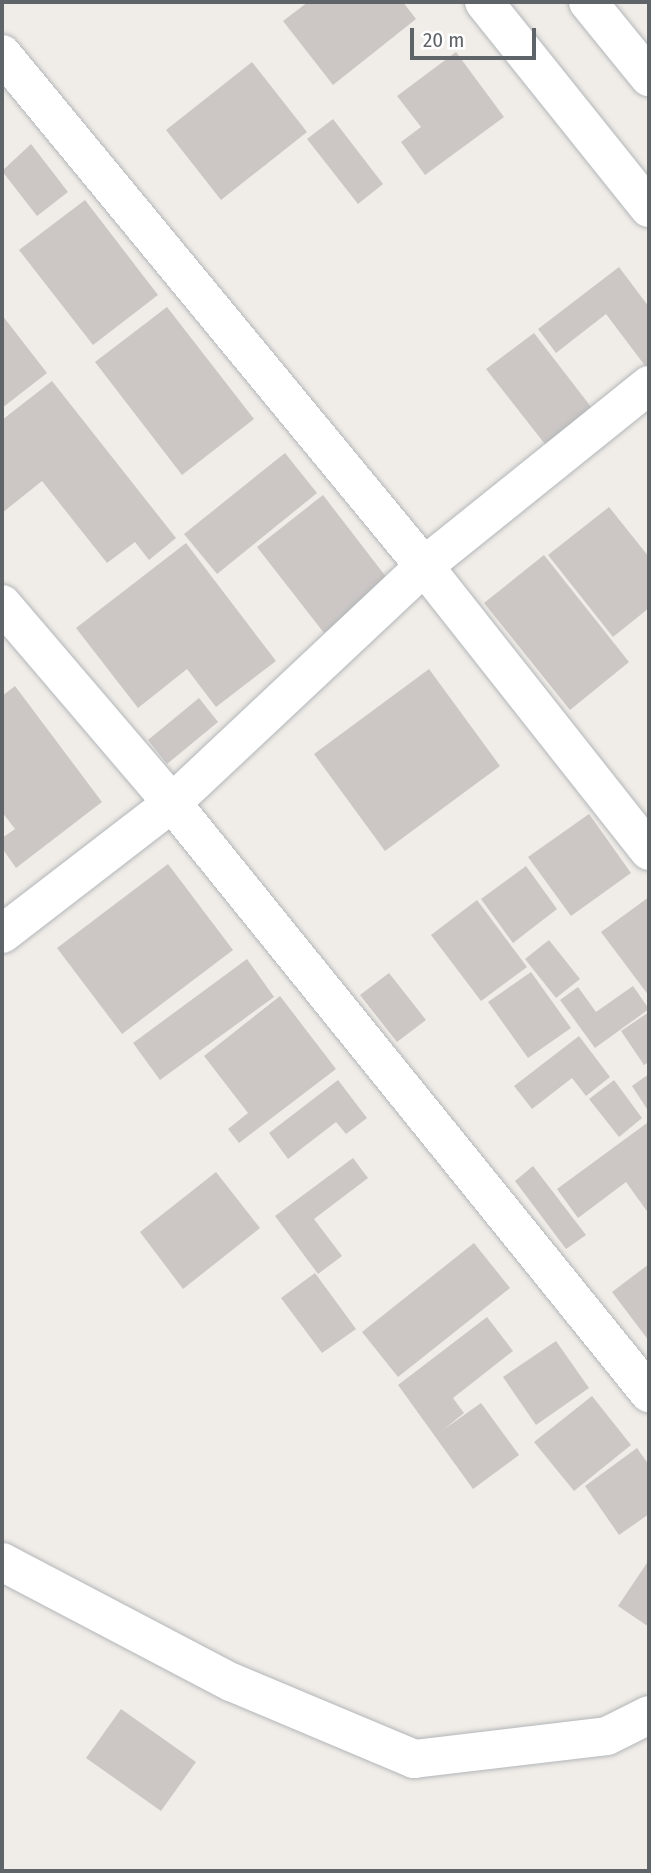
<!DOCTYPE html>
<html>
<head>
<meta charset="utf-8">
<style>
  body { margin:0 }
  #map { position:relative; width:651px; height:1873px; overflow:hidden; background:#f0ece7; font-family:"Fira Sans Condensed",sans-serif }
  div>[style] { position:absolute }
  .building>* { inset:0; background:#ccc7c4 }
  .roads { filter:drop-shadow(0 0 2px #b2b6b9) drop-shadow(0 0 2px #b2b6b9) }
  .street>* { height:38px; margin:-19px; padding:0 19px; transform-origin:19px; border-radius:19px; background:#fff }
  span { translate:-50% -50%; white-space:nowrap; text-align:center; line-height:1.15; -webkit-text-stroke:5px #fff; paint-order:stroke }
  .frame { position:absolute; inset:0; border:4px solid #5e6467; pointer-events:none }
  .scale { position:absolute; left:410px; top:28px; width:126px; height:32px; box-sizing:border-box; border:4px solid #5e6467; border-top:0; padding-left:9px; font-size:21px; line-height:24px; white-space:nowrap; color:#5e6467; -webkit-text-stroke:5px #fff; paint-order:stroke }
</style>
</head>
<body>
<div id="map">
  <div class="building">
    <i style="clip-path:polygon(308px 2px,403px 2px,416px 19px,333px 85px,283px 21px)"></i>
    <i style="clip-path:polygon(456px 52px,504px 117px,425px 175px,401px 142px,421px 127px,397px 96px)"></i>
    <i style="clip-path:polygon(252px 62px,307px 132px,221px 200px,166px 130px)"></i>
    <i style="clip-path:polygon(333px 119px,383px 184px,358px 204px,307px 139px)"></i>
    <i style="clip-path:polygon(31px 144px,68px 192px,37px 216px,2px 171px)"></i>
    <i style="clip-path:polygon(85px 200px,158px 295px,93px 345px,19px 250px)"></i>
    <i style="clip-path:polygon(619px 267px,649px 307px,649px 371px,606px 314px,556px 353px,538px 329px)"></i>
    <i style="clip-path:polygon(167px 307px,254px 419px,182px 475px,95px 362px)"></i>
    <i style="clip-path:polygon(2px 315px,47px 373px,2px 408px)"></i>
    <i style="clip-path:polygon(534px 333px,595px 412px,548px 448px,486px 369px)"></i>
    <i style="clip-path:polygon(52px 381px,176px 538px,149px 560px,135px 542px,107px 563px,42px 481px,2px 513px,2px 420px)"></i>
    <i style="clip-path:polygon(285px 453px,317px 493px,217px 574px,184px 534px)"></i>
    <i style="clip-path:polygon(323px 495px,390px 582px,324px 633px,257px 547px)"></i>
    <i style="clip-path:polygon(609px 507px,649px 557px,649px 608px,613px 637px,548px 555px)"></i>
    <i style="clip-path:polygon(186px 543px,276px 661px,216px 707px,187px 669px,138px 708px,76px 628px)"></i>
    <i style="clip-path:polygon(544px 555px,629px 662px,570px 710px,484px 603px)"></i>
    <i style="clip-path:polygon(429px 669px,500px 766px,385px 851px,314px 754px)"></i>
    <i style="clip-path:polygon(15px 686px,102px 802px,16px 868px,2px 848px,2px 838px,15px 829px,2px 812px,2px 696px)"></i>
    <i style="clip-path:polygon(199px 698px,218px 722px,167px 764px,148px 740px)"></i>
    <i style="clip-path:polygon(589px 814px,631px 873px,571px 916px,528px 857px)"></i>
    <i style="clip-path:polygon(168px 864px,233px 950px,122px 1034px,57px 948px)"></i>
    <i style="clip-path:polygon(526px 866px,557px 909px,513px 943px,481px 899px)"></i>
    <i style="clip-path:polygon(649px 897px,649px 996px,601px 932px)"></i>
    <i style="clip-path:polygon(477px 900px,527px 967px,481px 1001px,431px 935px)"></i>
    <i style="clip-path:polygon(549px 940px,580px 979px,556px 998px,525px 959px)"></i>
    <i style="clip-path:polygon(247px 959px,274px 997px,160px 1080px,133px 1043px)"></i>
    <i style="clip-path:polygon(531px 972px,571px 1028px,528px 1058px,488px 1002px)"></i>
    <i style="clip-path:polygon(389px 973px,426px 1020px,397px 1042px,360px 995px)"></i>
    <i style="clip-path:polygon(633px 986px,649px 1009px,595px 1048px,560px 1000px,578px 987px,596px 1012px)"></i>
    <i style="clip-path:polygon(280px 996px,336px 1069px,239px 1143px,228px 1129px,248px 1113px,204px 1056px)"></i>
    <i style="clip-path:polygon(649px 1012px,649px 1062px,644px 1065px,621px 1031px)"></i>
    <i style="clip-path:polygon(579px 1036px,610px 1077px,586px 1096px,572px 1078px,532px 1109px,514px 1086px)"></i>
    <i style="clip-path:polygon(649px 1074px,649px 1112px,632px 1086px)"></i>
    <i style="clip-path:polygon(338px 1080px,367px 1118px,346px 1134px,336px 1122px,288px 1159px,269px 1133px)"></i>
    <i style="clip-path:polygon(614px 1080px,642px 1118px,619px 1137px,589px 1099px)"></i>
    <i style="clip-path:polygon(647px 1123px,649px 1214px,626px 1182px,578px 1218px,557px 1189px)"></i>
    <i style="clip-path:polygon(353px 1158px,368px 1178px,314px 1219px,342px 1256px,318px 1274px,275px 1216px)"></i>
    <i style="clip-path:polygon(533px 1166px,586px 1235px,566px 1249px,515px 1181px)"></i>
    <i style="clip-path:polygon(216px 1172px,260px 1228px,183px 1289px,140px 1232px)"></i>
    <i style="clip-path:polygon(474px 1243px,510px 1288px,398px 1377px,362px 1332px)"></i>
    <i style="clip-path:polygon(649px 1264px,649px 1341px,612px 1292px)"></i>
    <i style="clip-path:polygon(315px 1273px,356px 1329px,322px 1353px,281px 1298px)"></i>
    <i style="clip-path:polygon(487px 1317px,513px 1351px,453px 1398px,464px 1413px,443px 1430px,481px 1403px,519px 1455px,473px 1489px,398px 1385px)"></i>
    <i style="clip-path:polygon(556px 1341px,589px 1388px,536px 1425px,503px 1377px)"></i>
    <i style="clip-path:polygon(592px 1396px,631px 1445px,574px 1491px,534px 1442px)"></i>
    <i style="clip-path:polygon(637px 1448px,649px 1465px,649px 1514px,619px 1535px,585px 1486px)"></i>
    <i style="clip-path:polygon(649px 1560px,649px 1627px,618px 1606px)"></i>
    <i style="clip-path:polygon(121px 1709px,196px 1762px,161px 1811px,86px 1758px)"></i>
  </div>
  <div class="roads">
    <div class="street">
      <i style="left:484px;top:2px;width:264px;rotate:51.3deg"></i>
      <i style="left:588px;top:2px;width:97px;rotate:50.9deg"></i>
      <i style="left:2px;top:54px;width:663px;rotate:50.5deg"></i>
      <i style="left:424px;top:566px;width:363px;rotate:51.7deg"></i>
      <i style="left:2px;top:604px;width:262px;rotate:49.5deg"></i>
      <i style="left:172px;top:803px;width:759px;rotate:51.05deg"></i>
      <i style="left:2px;top:934px;width:215px;rotate:-37.6deg"></i>
      <i style="left:172px;top:803px;width:346px;rotate:-43.2deg"></i>
      <i style="left:424px;top:566px;width:289px;rotate:-38.8deg"></i>
      <i style="left:2px;top:1562px;width:259px;rotate:27.7deg"></i>
      <i style="left:231px;top:1682px;width:199px;rotate:22.8deg"></i>
      <i style="left:414px;top:1759px;width:194px;rotate:-6.8deg"></i>
      <i style="left:607px;top:1736px;width:47px;rotate:-26.6deg"></i>
    </div>
  </div>
  <div class="frame"></div>
  <div class="scale">20 m</div>
</div>
</body>
</html>
